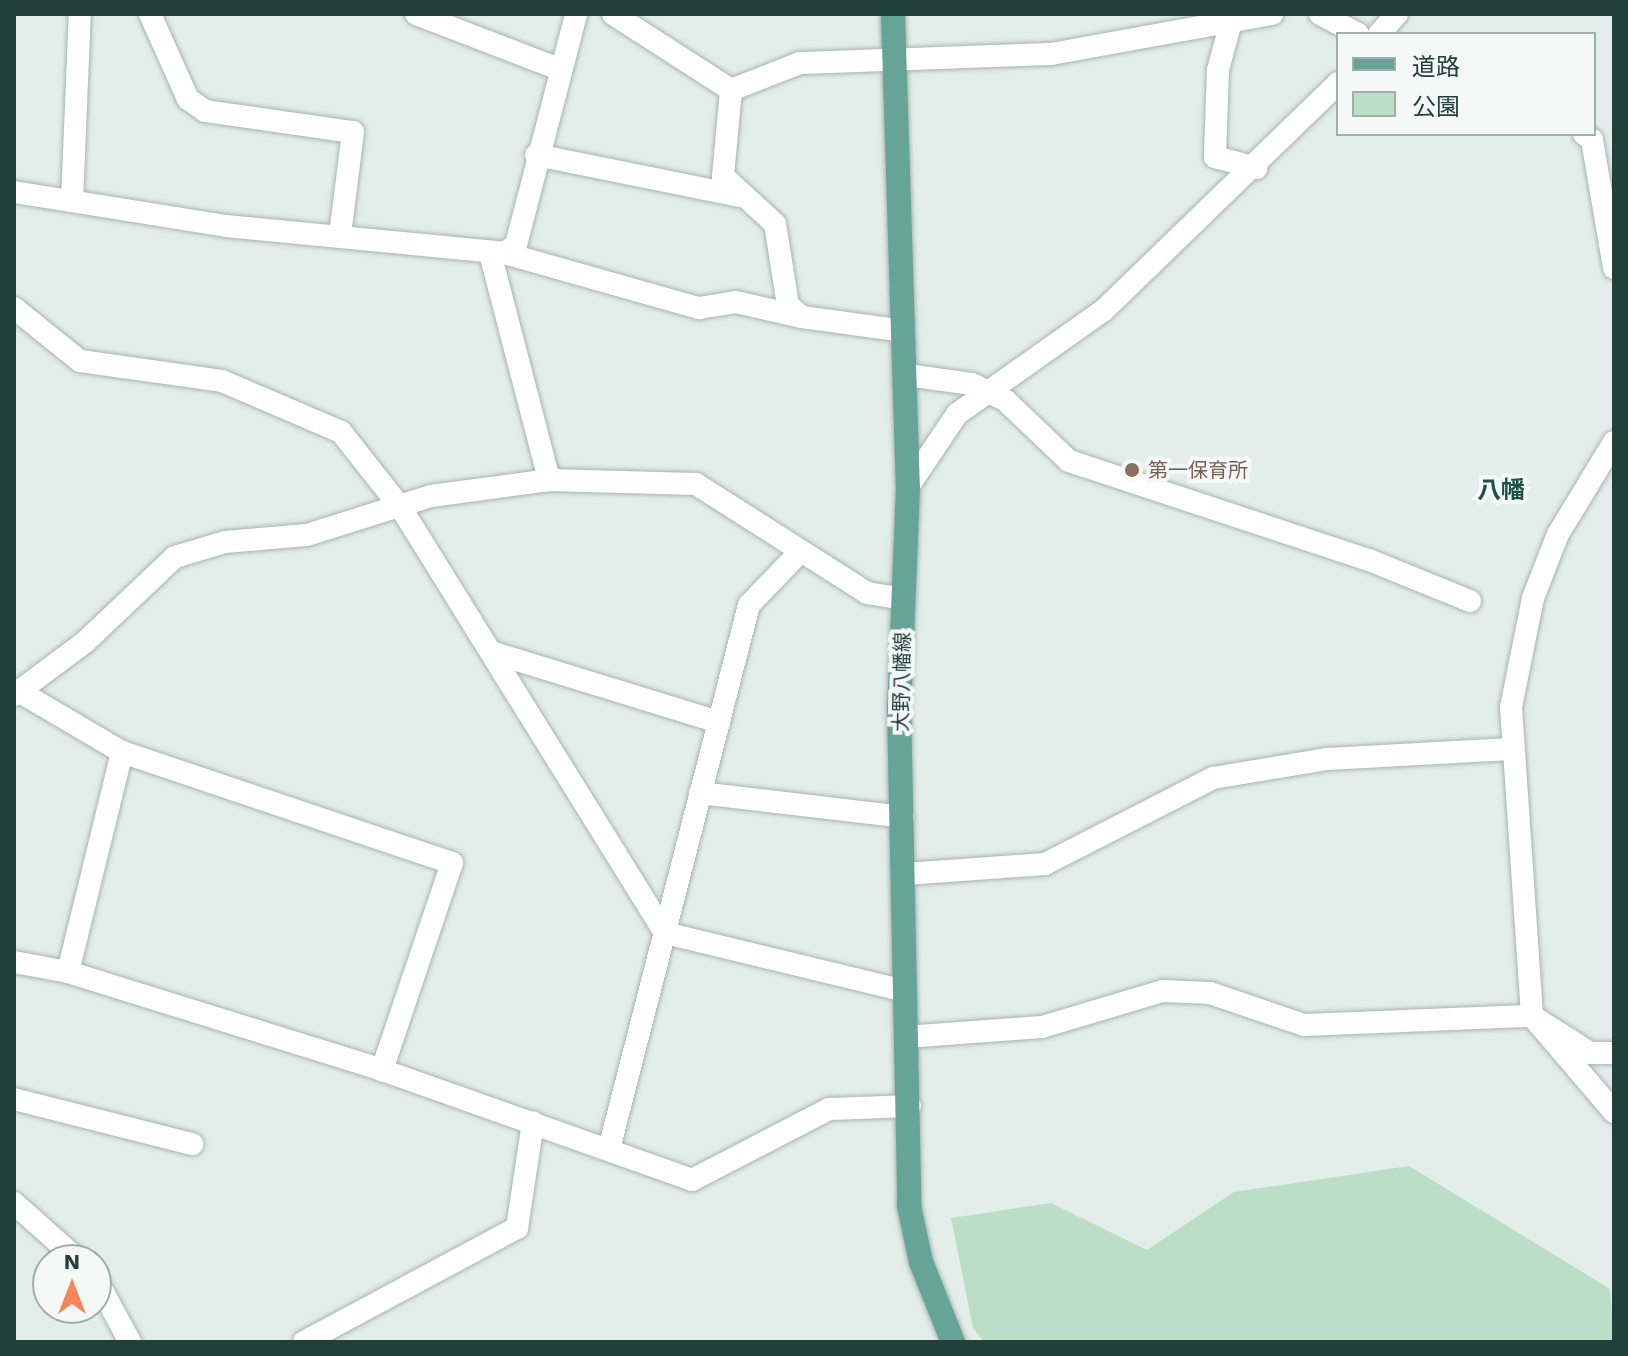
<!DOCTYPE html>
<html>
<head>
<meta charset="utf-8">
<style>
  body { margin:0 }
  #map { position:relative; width:1628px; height:1356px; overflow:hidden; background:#e3ede9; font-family:"Work Sans","Noto Sans JP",sans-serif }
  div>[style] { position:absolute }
  .green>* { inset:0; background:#bbdfc6 }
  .roads { filter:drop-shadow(0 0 2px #a5b5b1) drop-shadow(0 0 2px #a5b5b1) }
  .minor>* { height:22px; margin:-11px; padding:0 11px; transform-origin:11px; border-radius:11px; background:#fff }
  .major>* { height:24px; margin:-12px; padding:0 12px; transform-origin:12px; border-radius:12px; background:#66a497 }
  .dots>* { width:22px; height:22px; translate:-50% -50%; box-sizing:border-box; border:4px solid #f4f9f7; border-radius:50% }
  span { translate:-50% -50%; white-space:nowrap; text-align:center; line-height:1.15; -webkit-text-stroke:8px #f4f9f7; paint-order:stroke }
  .education-label { font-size:20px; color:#785e54 }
  .left { translate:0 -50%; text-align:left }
  .street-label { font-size:20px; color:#223f39 }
  .quarter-label { font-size:24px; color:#1d5247; font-weight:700 }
  .frame { position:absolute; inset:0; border:16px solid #223f39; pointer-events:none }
  .legend { position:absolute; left:1336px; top:32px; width:260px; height:104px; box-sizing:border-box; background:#f4f9f7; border:2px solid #a0afab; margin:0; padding:10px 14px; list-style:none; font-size:24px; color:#223f39 }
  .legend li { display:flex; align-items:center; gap:16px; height:40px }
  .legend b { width:40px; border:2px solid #a0afab }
  .north { position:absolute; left:32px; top:1244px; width:80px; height:80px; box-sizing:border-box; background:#f4f9f7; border:2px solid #a0afab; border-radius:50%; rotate:0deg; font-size:22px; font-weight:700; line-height:32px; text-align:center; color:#223f39 }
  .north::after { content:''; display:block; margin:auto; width:28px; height:36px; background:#f78557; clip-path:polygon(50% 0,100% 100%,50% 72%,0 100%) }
</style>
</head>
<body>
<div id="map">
  <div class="green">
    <i style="clip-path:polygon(1409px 1166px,1610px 1289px,1614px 1342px,984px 1342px,973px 1328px,951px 1218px,1051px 1203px,1147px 1250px,1234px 1192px)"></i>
  </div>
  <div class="roads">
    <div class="minor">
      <i style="left:150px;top:14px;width:93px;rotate:65.9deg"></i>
      <i style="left:188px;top:99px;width:21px;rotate:35deg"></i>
      <i style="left:205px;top:111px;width:149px;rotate:8.1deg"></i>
      <i style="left:353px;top:132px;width:104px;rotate:97.2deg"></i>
      <i style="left:416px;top:14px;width:156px;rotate:21deg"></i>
      <i style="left:613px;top:14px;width:140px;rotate:32.8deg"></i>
      <i style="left:1233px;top:14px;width:58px;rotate:105deg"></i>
      <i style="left:1218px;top:70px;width:87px;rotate:92deg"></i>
      <i style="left:1215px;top:157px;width:43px;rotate:14.7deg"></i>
      <i style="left:1320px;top:14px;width:43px;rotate:27.8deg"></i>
      <i style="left:1379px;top:34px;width:27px;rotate:-48deg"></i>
      <i style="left:731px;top:90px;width:74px;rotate:-21.4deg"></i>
      <i style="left:800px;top:63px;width:251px;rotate:-2.1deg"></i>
      <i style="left:1051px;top:54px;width:225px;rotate:-10.3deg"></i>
      <i style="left:731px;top:90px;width:86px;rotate:95.3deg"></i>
      <i style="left:723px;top:176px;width:71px;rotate:42.7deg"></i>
      <i style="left:775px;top:224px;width:82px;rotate:80.9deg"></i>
      <i style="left:788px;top:305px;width:18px;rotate:41deg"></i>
      <i style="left:802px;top:317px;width:103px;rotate:7.8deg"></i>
      <i style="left:1584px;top:134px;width:10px;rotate:37deg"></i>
      <i style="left:1592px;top:140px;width:130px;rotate:80.2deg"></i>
      <i style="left:536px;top:155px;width:208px;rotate:11.4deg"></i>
      <i style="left:14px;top:192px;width:215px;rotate:9.1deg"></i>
      <i style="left:226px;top:226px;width:279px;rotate:5.5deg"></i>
      <i style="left:504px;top:253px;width:14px;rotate:-34deg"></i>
      <i style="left:516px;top:245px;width:239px;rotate:-75.4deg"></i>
      <i style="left:72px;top:201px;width:187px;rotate:-87.6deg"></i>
      <i style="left:490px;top:253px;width:235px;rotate:75.4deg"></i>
      <i style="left:504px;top:253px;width:203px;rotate:15.8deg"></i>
      <i style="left:699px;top:308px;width:37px;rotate:-9deg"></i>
      <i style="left:736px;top:302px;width:67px;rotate:13deg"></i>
      <i style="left:14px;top:308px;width:85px;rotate:38.8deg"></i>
      <i style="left:80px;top:361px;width:143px;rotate:8deg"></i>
      <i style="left:222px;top:381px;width:129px;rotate:23.2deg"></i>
      <i style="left:341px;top:432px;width:97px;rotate:51.7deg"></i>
      <i style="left:401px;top:508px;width:500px;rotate:58.15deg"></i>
      <i style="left:665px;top:933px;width:246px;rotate:13.6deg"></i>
      <i style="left:907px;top:375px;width:66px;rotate:7.9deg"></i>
      <i style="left:972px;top:384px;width:37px;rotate:26deg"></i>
      <i style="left:1005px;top:400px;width:88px;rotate:43.6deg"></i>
      <i style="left:1069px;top:461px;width:316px;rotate:18.3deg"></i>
      <i style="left:1369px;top:560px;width:109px;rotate:22.1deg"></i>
      <i style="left:1614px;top:442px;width:108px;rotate:121.3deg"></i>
      <i style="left:1558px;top:534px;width:69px;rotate:111.3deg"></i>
      <i style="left:1533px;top:598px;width:111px;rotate:101.4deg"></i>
      <i style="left:1511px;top:707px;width:310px;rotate:86.1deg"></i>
      <i style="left:1532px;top:1016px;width:126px;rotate:49.5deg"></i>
      <i style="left:908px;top:487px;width:88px;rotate:-56.1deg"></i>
      <i style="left:957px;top:414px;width:180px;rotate:-35.3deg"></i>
      <i style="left:1104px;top:310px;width:326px;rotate:-44.1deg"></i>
      <i style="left:491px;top:652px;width:239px;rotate:17.1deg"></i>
      <i style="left:20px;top:692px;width:118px;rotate:30.5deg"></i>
      <i style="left:122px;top:752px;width:348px;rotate:18.6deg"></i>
      <i style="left:452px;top:863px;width:219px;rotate:108.7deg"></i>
      <i style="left:14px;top:695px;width:89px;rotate:-36.7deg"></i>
      <i style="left:85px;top:642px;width:124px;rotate:-43.4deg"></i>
      <i style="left:175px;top:557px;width:52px;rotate:-16.7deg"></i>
      <i style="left:225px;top:542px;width:82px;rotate:-4.9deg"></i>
      <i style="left:307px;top:535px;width:130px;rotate:-17.5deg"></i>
      <i style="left:431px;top:496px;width:119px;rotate:-7.7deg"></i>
      <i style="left:549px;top:480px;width:147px;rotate:1.6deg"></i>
      <i style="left:696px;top:484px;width:203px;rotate:32.5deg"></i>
      <i style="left:867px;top:593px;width:37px;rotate:9deg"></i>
      <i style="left:700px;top:793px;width:204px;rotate:6.7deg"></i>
      <i style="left:906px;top:874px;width:139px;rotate:-4.1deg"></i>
      <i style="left:1045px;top:864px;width:189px;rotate:-27.1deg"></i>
      <i style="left:1213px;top:778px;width:116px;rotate:-9.5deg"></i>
      <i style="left:1327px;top:759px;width:184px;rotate:-3.1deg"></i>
      <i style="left:14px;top:962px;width:55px;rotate:10.5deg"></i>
      <i style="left:68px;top:972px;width:329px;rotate:17.3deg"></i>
      <i style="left:382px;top:1070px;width:329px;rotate:19.5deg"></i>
      <i style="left:692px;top:1180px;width:154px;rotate:-27.4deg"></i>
      <i style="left:829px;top:1109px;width:81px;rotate:-2.1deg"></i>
      <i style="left:68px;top:972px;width:227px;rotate:-76.2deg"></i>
      <i style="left:905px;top:1037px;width:137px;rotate:-4.2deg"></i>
      <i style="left:1042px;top:1027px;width:126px;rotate:-16.6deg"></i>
      <i style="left:1163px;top:991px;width:47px;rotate:2.4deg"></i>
      <i style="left:1210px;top:993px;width:99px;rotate:18.8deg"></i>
      <i style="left:1304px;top:1025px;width:228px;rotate:-2.3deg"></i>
      <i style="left:1532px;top:1016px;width:69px;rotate:32.5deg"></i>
      <i style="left:1590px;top:1053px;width:24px"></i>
      <i style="left:14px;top:1099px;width:184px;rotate:14.2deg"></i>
      <i style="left:609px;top:1149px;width:562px;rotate:-75.57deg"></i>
      <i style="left:749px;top:605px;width:71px;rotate:-46.1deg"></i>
      <i style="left:14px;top:1203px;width:86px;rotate:41.7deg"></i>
      <i style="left:96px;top:1279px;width:72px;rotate:61.6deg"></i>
      <i style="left:304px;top:1342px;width:242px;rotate:-28.2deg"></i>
      <i style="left:517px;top:1228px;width:107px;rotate:-81.4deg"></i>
    </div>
    <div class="major">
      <i style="left:893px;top:14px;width:473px;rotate:88.2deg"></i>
      <i style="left:908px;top:487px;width:221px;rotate:92.3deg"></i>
      <i style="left:899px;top:708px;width:498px;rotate:88.8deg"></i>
      <i style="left:909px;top:1206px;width:57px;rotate:77.9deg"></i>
      <i style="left:921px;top:1262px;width:86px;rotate:68.2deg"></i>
    </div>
  </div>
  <div class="dots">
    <i style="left:1132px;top:470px;background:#8d6e63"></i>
  </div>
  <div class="education-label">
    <span class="left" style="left:1148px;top:470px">第一保育所</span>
  </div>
  <div class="street-label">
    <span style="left:902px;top:682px;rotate:-89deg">大野八幡線</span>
  </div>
  <div class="quarter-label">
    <span style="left:1501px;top:491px">八幡</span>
  </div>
  <div class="frame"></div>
  <ul class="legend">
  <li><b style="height:10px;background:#66a497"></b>道路</li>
  <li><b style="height:22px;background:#bbdfc6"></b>公園</li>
  </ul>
  <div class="north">N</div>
</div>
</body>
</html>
